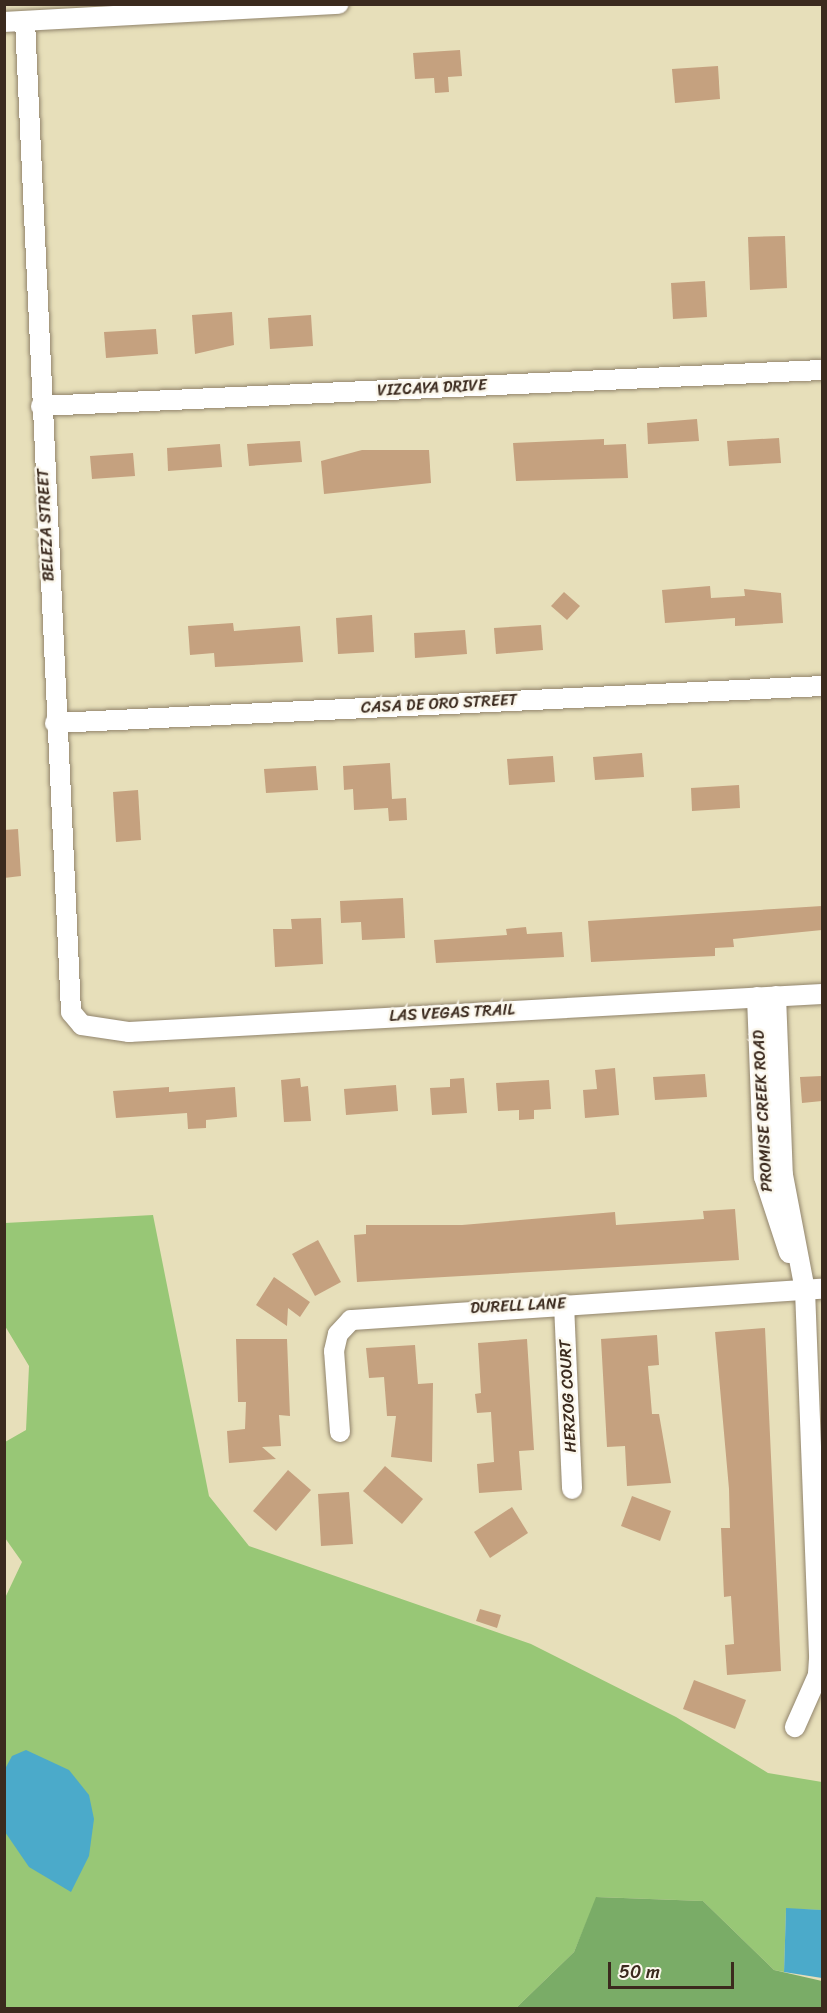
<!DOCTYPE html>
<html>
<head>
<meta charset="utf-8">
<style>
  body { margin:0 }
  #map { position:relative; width:827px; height:2013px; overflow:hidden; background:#e7dfba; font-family:Sriracha,sans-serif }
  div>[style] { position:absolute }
  .green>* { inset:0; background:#98c776 }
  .forest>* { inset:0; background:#7aac67 }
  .water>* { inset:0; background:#4baaca }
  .building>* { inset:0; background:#c5a17f }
  .roads { filter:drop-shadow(0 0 2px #91846c) drop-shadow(0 0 2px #91846c) }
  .minor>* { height:20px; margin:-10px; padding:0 10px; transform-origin:10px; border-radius:10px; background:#fff }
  span { translate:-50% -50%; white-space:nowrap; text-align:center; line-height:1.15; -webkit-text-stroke:5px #fbf7ec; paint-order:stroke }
  .street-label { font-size:16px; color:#3b2a1e }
  .frame { position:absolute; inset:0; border:6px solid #3b2a1e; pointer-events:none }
  .scale { position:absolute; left:608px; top:1962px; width:126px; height:27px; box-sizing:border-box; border:3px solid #3b2a1e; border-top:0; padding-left:8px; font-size:18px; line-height:21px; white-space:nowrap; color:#3b2a1e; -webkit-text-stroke:4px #fbf7ec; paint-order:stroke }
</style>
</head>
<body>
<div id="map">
  <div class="green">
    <i style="clip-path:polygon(153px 1215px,209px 1496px,249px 1546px,531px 1644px,676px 1717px,768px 1773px,822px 1782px,822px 1910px,786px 1909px,784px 1972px,774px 1970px,703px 1901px,597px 1897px,574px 1952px,516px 2008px,5px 2008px,5px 1598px,22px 1562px,5px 1538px,5px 1442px,26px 1430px,29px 1366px,5px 1326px,5px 1223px)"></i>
  </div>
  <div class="forest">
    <i style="clip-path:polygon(596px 1897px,703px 1901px,774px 1970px,822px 1981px,822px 2008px,516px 2008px,574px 1952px)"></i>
  </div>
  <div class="water">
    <i style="clip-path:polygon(26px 1750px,69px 1770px,89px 1795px,94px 1819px,89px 1856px,71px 1892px,29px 1867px,5px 1832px,5px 1769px,12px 1756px)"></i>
    <i style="clip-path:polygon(786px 1908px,822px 1910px,822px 1978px,784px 1972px)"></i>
  </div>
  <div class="building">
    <i style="clip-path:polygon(460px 50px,462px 76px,448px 77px,449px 92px,435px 93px,434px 78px,415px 79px,413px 53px)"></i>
    <i style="clip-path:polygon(718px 66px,720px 99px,675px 103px,672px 69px)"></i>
    <i style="clip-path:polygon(785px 236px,787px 288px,750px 290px,748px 237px)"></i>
    <i style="clip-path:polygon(705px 281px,707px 317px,673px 319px,671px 283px)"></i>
    <i style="clip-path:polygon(232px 312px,234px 345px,195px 354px,192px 315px)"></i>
    <i style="clip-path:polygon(311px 315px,313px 346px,270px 349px,268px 318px)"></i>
    <i style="clip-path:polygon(156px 329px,158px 354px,106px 358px,104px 332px)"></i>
    <i style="clip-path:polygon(697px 419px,699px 441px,648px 444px,647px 423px)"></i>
    <i style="clip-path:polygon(779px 438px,781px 463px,729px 466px,727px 441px)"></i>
    <i style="clip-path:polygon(604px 439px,604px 445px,626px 444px,628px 478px,516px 481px,513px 443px)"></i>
    <i style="clip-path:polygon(300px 441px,302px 462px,249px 466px,247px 444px)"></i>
    <i style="clip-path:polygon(220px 444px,222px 467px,168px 471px,167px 448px)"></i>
    <i style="clip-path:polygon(362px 450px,429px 450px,431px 483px,324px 494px,321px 461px)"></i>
    <i style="clip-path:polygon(133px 453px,135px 476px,92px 479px,90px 456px)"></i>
    <i style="clip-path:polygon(710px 586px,711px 598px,745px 596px,744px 589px,781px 593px,783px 623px,735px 626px,735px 618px,665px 623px,662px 590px)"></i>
    <i style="clip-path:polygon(564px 592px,580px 606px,567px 620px,551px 606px)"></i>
    <i style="clip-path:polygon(372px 615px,374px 652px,338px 654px,336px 618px)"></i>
    <i style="clip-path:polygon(233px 623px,234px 631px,300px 626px,303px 662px,215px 667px,214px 653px,190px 655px,188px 626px)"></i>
    <i style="clip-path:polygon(541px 625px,543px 650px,496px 654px,494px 628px)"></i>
    <i style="clip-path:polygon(465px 630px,467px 654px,415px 658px,414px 633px)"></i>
    <i style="clip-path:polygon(642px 753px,644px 777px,595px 780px,593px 757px)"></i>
    <i style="clip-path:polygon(553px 756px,555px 782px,509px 785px,507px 759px)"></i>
    <i style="clip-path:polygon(390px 763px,392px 799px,406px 798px,407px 820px,389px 821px,388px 808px,354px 810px,353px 789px,344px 790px,343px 766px)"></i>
    <i style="clip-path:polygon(316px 766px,318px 790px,266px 793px,264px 769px)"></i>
    <i style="clip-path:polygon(739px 785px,740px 808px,692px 811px,691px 788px)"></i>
    <i style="clip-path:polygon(138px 790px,141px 840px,116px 842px,113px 792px)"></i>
    <i style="clip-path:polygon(18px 829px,21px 876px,4px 878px,4px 830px)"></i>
    <i style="clip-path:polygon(403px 898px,405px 938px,362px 940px,361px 922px,341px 923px,340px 901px)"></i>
    <i style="clip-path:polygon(822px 906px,822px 930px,733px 939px,734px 947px,715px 948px,715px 956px,591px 962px,588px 921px)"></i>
    <i style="clip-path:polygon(321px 918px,323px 964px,275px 967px,273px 929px,292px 929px,291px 919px)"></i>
    <i style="clip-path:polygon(526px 927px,527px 934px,562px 932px,564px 957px,436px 963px,434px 940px,507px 935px,506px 929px)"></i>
    <i style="clip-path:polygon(615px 1068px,619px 1115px,585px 1118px,583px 1090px,597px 1089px,595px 1070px)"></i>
    <i style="clip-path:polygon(705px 1074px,707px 1097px,655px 1100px,653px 1077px)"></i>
    <i style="clip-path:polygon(822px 1076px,822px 1101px,802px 1103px,800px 1077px)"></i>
    <i style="clip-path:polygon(300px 1078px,301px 1087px,308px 1086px,311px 1121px,284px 1122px,281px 1080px)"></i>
    <i style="clip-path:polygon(464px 1078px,467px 1113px,432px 1115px,430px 1088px,450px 1087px,450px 1079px)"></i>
    <i style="clip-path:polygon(549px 1080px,551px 1109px,534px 1110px,534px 1119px,519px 1120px,519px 1110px,498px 1111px,496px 1083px)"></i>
    <i style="clip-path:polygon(396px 1085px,398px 1111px,346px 1115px,344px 1089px)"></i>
    <i style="clip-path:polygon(169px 1087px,169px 1092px,235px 1087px,237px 1117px,206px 1120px,206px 1128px,188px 1129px,187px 1113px,116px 1118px,113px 1091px)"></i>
    <i style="clip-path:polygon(735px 1209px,739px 1260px,357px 1282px,354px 1235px,366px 1234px,366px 1225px,462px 1225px,615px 1212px,616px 1225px,704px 1219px,703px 1211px)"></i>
    <i style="clip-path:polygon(318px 1240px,341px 1282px,315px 1296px,292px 1254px)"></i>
    <i style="clip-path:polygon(274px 1277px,310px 1302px,300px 1317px,288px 1308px,287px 1326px,256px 1305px)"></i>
    <i style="clip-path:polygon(765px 1328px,781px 1671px,727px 1675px,725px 1645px,734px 1644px,731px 1596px,724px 1597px,721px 1528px,730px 1528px,729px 1489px,715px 1332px)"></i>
    <i style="clip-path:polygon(657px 1335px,659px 1365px,648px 1366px,652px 1414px,659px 1414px,671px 1483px,627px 1486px,625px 1446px,607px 1447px,601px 1339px)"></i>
    <i style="clip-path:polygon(236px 1339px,287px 1339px,290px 1416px,279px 1415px,281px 1446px,262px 1447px,276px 1459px,229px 1463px,227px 1431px,245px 1429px,246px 1402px,238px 1402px)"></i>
    <i style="clip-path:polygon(527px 1339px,534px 1450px,519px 1451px,522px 1490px,479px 1493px,477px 1464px,494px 1462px,491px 1412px,477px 1413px,475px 1394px,481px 1393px,478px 1343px)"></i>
    <i style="clip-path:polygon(415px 1345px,418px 1384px,433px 1383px,432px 1462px,391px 1457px,396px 1416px,387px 1416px,384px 1377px,369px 1378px,366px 1348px)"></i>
    <i style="clip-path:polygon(385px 1466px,423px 1499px,402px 1524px,363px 1491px)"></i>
    <i style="clip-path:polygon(288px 1470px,311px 1490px,276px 1531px,253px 1511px)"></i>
    <i style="clip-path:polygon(349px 1492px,353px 1544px,321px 1546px,318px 1494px)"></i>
    <i style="clip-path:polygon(632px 1496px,671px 1511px,660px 1541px,621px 1526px)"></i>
    <i style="clip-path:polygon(512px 1507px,528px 1533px,490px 1558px,474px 1532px)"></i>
    <i style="clip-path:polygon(480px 1609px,501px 1615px,497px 1628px,476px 1621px)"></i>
    <i style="clip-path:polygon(694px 1680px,746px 1700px,735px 1729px,683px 1709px)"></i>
  </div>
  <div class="roads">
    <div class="minor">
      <i style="left:25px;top:21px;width:992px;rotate:87.34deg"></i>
      <i style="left:71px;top:1012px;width:17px;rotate:50deg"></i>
      <i style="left:82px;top:1025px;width:48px;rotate:8.5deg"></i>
      <i style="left:129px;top:1032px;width:694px;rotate:-3.14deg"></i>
      <i style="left:4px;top:22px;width:335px;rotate:-3.1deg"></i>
      <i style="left:41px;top:406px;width:782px;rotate:-2.64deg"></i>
      <i style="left:55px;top:723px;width:768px;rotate:-2.76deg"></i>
      <i style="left:776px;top:996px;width:179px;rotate:87.8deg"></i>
      <i style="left:783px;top:1175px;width:117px;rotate:79.2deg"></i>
      <i style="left:805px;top:1290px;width:369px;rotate:87.8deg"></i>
      <i style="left:819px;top:1659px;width:16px;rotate:94deg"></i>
      <i style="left:818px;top:1675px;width:57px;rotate:113.9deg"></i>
      <i style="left:757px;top:997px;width:180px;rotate:87.8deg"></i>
      <i style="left:764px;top:1177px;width:80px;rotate:71.8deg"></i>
      <i style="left:564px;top:1304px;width:185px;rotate:87.5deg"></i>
      <i style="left:340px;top:1432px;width:81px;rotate:-94.2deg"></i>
      <i style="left:334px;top:1351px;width:17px;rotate:-77deg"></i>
      <i style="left:338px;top:1334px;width:19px;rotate:-47deg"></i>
      <i style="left:351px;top:1320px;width:472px;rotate:-3.8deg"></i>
    </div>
  </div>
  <div class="street-label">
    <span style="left:432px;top:388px;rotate:-3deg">VIZCAYA DRIVE</span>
    <span style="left:46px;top:525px;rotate:-93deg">BELEZA STREET</span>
    <span style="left:439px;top:704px;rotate:-3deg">CASA DE ORO STREET</span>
    <span style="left:452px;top:1013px;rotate:-3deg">LAS VEGAS TRAIL</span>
    <span style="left:763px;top:1111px;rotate:-93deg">PROMISE CREEK ROAD</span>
    <span style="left:518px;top:1306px;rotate:-3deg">DURELL LANE</span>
    <span style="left:568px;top:1396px;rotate:-93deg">HERZOG COURT</span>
  </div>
  <div class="frame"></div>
  <div class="scale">50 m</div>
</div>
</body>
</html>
